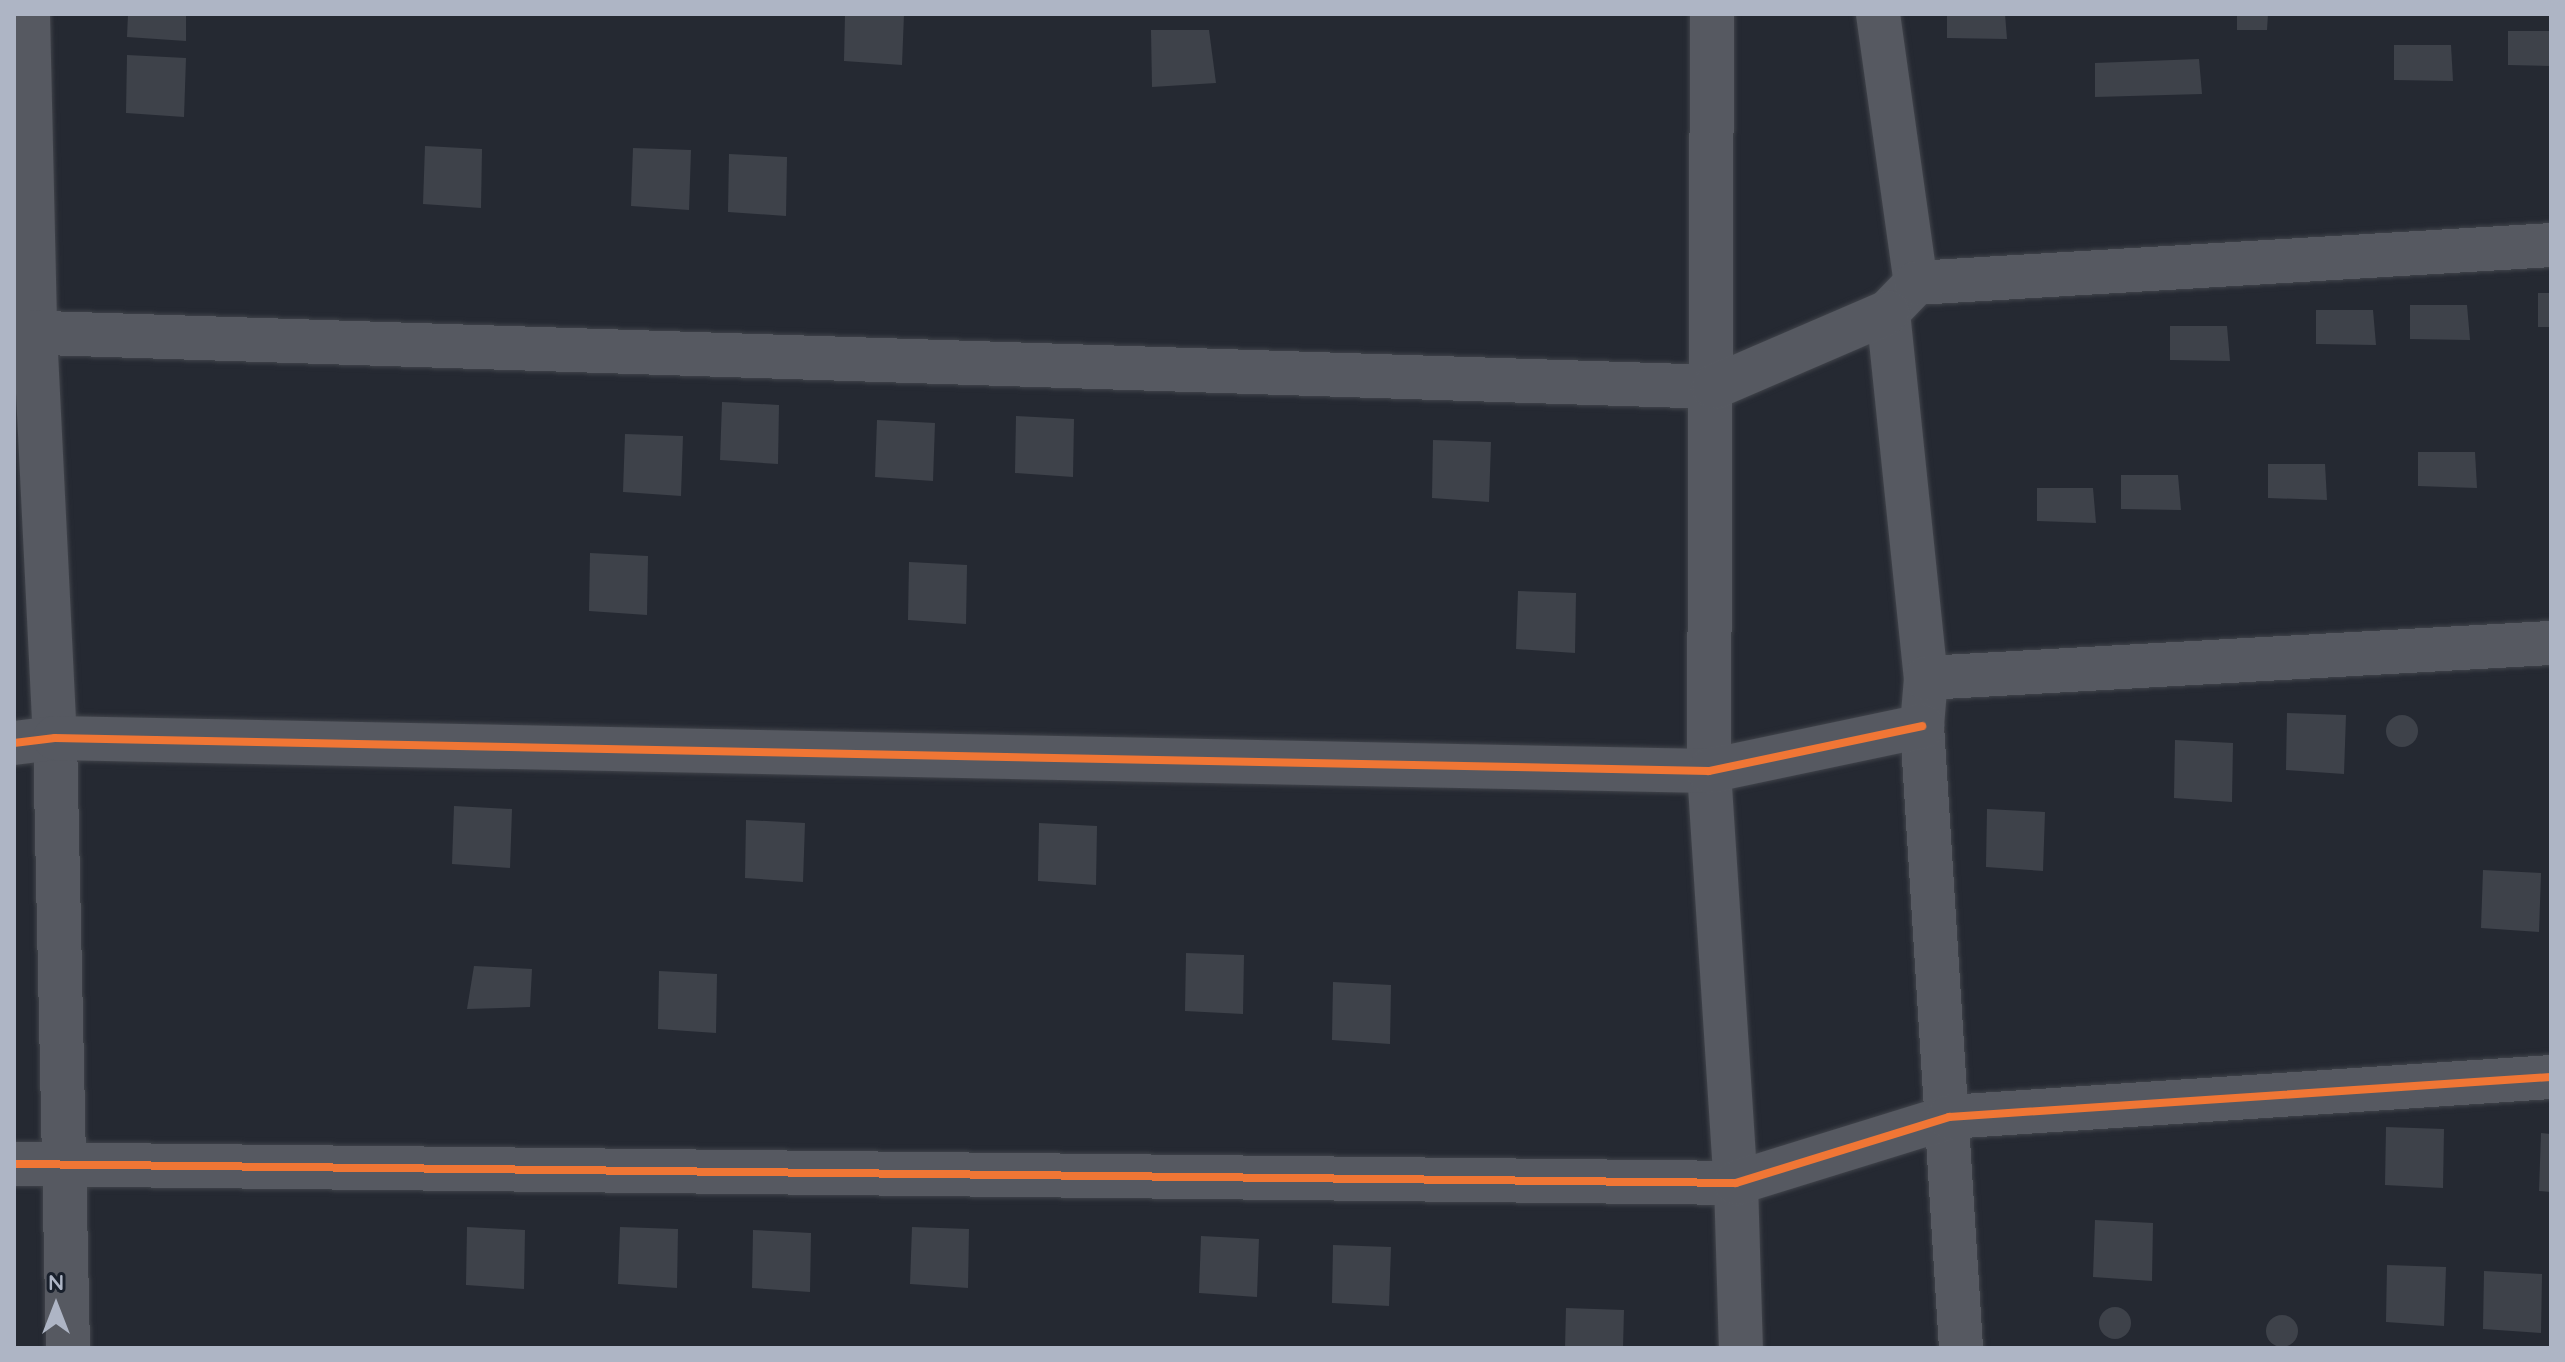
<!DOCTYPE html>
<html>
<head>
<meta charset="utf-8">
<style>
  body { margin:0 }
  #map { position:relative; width:2565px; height:1362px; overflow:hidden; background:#252932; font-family:Quicksand,sans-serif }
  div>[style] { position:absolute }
  .building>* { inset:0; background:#3e424a }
  .round { border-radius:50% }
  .roads { filter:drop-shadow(0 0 2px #41444b) drop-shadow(0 0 2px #41444b) }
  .street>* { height:44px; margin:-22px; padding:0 22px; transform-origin:22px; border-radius:22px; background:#565961 }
  .cycleway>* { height:8px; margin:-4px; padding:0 4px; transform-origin:4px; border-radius:4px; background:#f07635 }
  span { translate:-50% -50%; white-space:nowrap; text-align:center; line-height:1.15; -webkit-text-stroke:6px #19202c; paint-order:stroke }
  .frame { position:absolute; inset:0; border:16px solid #aeb5c5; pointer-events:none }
  .north { position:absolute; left:16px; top:1266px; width:80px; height:80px; -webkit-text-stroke:6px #19202c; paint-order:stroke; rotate:0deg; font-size:22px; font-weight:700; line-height:32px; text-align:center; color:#aeb5c5 }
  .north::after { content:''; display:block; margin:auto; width:28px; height:36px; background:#aeb5c5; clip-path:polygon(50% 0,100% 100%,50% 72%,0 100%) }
</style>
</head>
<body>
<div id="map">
  <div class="building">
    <i style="clip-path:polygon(128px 14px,186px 14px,186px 41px,127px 37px)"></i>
    <i style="clip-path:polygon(845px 14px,904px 14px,902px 65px,844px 61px)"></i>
    <i style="clip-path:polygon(1947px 14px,2005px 14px,2007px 39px,1947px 38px)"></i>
    <i style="clip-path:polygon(2237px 14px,2268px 14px,2267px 30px,2237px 30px)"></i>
    <i style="clip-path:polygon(1151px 30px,1209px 30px,1216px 83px,1152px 87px)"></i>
    <i style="clip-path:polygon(2508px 31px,2551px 31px,2551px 66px,2508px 65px)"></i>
    <i style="clip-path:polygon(2394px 45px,2451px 45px,2453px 81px,2394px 80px)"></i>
    <i style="clip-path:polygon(127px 55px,186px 58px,184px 117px,126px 113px)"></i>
    <i style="clip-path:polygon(2199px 59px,2202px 94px,2095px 97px,2095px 63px)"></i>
    <i style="clip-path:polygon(425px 146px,482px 149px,481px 208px,423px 204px)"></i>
    <i style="clip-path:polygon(633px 148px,691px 150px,689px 210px,631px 206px)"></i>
    <i style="clip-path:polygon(729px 154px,787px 157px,786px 216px,728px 212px)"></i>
    <i style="clip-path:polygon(2538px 293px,2551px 293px,2551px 327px,2538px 327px)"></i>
    <i style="clip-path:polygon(2410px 305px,2467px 305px,2470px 340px,2410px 339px)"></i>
    <i style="clip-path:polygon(2316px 310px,2373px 310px,2376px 345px,2316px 344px)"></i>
    <i style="clip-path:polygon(2170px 326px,2227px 326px,2230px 361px,2170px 360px)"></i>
    <i style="clip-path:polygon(722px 402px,779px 405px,778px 464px,720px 460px)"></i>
    <i style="clip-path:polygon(1016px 416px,1074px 419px,1073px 477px,1015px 473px)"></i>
    <i style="clip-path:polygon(877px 420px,935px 423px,933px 481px,875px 477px)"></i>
    <i style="clip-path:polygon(625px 434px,683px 436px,681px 496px,623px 492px)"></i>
    <i style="clip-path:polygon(1433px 440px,1491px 442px,1489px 502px,1432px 498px)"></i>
    <i style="clip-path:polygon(2418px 452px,2475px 452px,2477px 488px,2418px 486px)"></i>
    <i style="clip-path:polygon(2268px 464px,2325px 464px,2327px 500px,2268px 498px)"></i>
    <i style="clip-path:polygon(2121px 475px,2178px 475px,2181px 510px,2121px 509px)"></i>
    <i style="clip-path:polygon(2037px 488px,2093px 488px,2096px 523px,2037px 521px)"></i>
    <i style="clip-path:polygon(590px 553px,648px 556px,647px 615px,589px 611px)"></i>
    <i style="clip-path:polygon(909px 562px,967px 565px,966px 624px,908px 620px)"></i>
    <i style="clip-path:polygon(1518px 591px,1576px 593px,1575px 653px,1516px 649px)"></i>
    <i style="clip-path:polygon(2287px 713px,2346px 715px,2344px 774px,2286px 770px)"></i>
    <i class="round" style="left:2386px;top:715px;width:32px;height:32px"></i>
    <i style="clip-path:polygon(2175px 740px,2233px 743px,2232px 802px,2174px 798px)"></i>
    <i style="clip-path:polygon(454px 806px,512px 809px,510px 868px,452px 864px)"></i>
    <i style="clip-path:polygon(1987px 809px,2045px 812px,2043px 871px,1986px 867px)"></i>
    <i style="clip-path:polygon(746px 820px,805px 823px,803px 882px,745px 878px)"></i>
    <i style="clip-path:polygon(1039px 823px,1097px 826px,1096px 885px,1038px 881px)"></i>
    <i style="clip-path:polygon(2483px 870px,2541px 873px,2539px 932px,2481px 928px)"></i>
    <i style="clip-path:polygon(1186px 953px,1244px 955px,1243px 1014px,1185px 1011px)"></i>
    <i style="clip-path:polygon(474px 966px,532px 969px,530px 1007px,467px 1009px)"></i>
    <i style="clip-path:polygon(659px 971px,717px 974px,716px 1033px,658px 1029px)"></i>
    <i style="clip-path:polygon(1333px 982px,1391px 985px,1390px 1044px,1332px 1040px)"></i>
    <i style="clip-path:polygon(2386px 1127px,2444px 1129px,2443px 1188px,2385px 1185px)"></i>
    <i style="clip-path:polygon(2541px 1133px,2551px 1134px,2551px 1192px,2539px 1191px)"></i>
    <i style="clip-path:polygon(2095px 1220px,2153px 1223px,2152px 1281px,2093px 1277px)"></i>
    <i style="clip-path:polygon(467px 1227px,525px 1230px,524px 1289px,466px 1285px)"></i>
    <i style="clip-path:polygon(620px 1227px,678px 1229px,677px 1288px,618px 1284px)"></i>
    <i style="clip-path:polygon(912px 1227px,969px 1229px,968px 1288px,910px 1284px)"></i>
    <i style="clip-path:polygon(753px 1230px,811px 1233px,810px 1292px,752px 1288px)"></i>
    <i style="clip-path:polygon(1201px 1236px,1259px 1239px,1257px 1297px,1199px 1293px)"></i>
    <i style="clip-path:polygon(1333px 1245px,1391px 1247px,1389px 1306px,1332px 1303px)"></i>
    <i style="clip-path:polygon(2387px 1265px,2446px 1267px,2444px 1326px,2386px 1322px)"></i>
    <i style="clip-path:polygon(2484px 1271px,2542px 1274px,2541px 1333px,2483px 1329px)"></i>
    <i class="round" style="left:2099px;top:1307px;width:32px;height:32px"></i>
    <i style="clip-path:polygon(1566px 1308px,1624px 1310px,1623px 1348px,1565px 1348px)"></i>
    <i class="round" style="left:2266px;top:1315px;width:32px;height:32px"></i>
  </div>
  <div class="roads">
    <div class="street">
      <i style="left:28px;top:14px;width:318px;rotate:88.7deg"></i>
      <i style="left:35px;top:332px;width:406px;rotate:87.2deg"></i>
      <i style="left:55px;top:738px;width:610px;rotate:88.78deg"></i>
      <i style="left:1712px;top:14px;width:757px;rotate:90.23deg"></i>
      <i style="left:1709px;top:771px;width:413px;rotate:86.3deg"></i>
      <i style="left:1736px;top:1183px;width:165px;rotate:88.3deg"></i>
      <i style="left:1878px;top:14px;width:272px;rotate:82deg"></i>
      <i style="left:1916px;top:283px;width:40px;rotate:134deg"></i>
      <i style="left:1888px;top:312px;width:368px;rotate:84.1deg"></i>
      <i style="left:1926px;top:678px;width:48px;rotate:94.8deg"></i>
      <i style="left:1922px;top:726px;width:623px;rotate:86.41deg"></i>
      <i style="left:1916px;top:283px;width:636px;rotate:-3.42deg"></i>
      <i style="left:14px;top:332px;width:1701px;rotate:1.85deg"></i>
      <i style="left:1714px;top:387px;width:189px;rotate:-23.3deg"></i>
      <i style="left:1926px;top:678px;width:626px;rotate:-3.21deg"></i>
      <i style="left:14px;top:743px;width:41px;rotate:-7deg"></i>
      <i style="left:55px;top:738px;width:1654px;rotate:1.14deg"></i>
      <i style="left:1709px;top:771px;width:218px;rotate:-11.9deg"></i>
      <i style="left:14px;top:1164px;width:1722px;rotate:0.63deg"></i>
      <i style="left:1736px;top:1183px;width:223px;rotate:-17.2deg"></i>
      <i style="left:1949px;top:1117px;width:603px;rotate:-3.8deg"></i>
    </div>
  </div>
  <div class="cycleway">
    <i style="left:14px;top:743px;width:41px;rotate:-7deg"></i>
    <i style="left:55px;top:738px;width:1654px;rotate:1.14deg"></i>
    <i style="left:1709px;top:771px;width:218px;rotate:-11.9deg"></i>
    <i style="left:14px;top:1164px;width:1722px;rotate:0.63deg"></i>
    <i style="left:1736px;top:1183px;width:223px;rotate:-17.2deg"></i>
    <i style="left:1949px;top:1117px;width:603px;rotate:-3.8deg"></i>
  </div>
  <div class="frame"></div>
  <div class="north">N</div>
</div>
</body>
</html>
